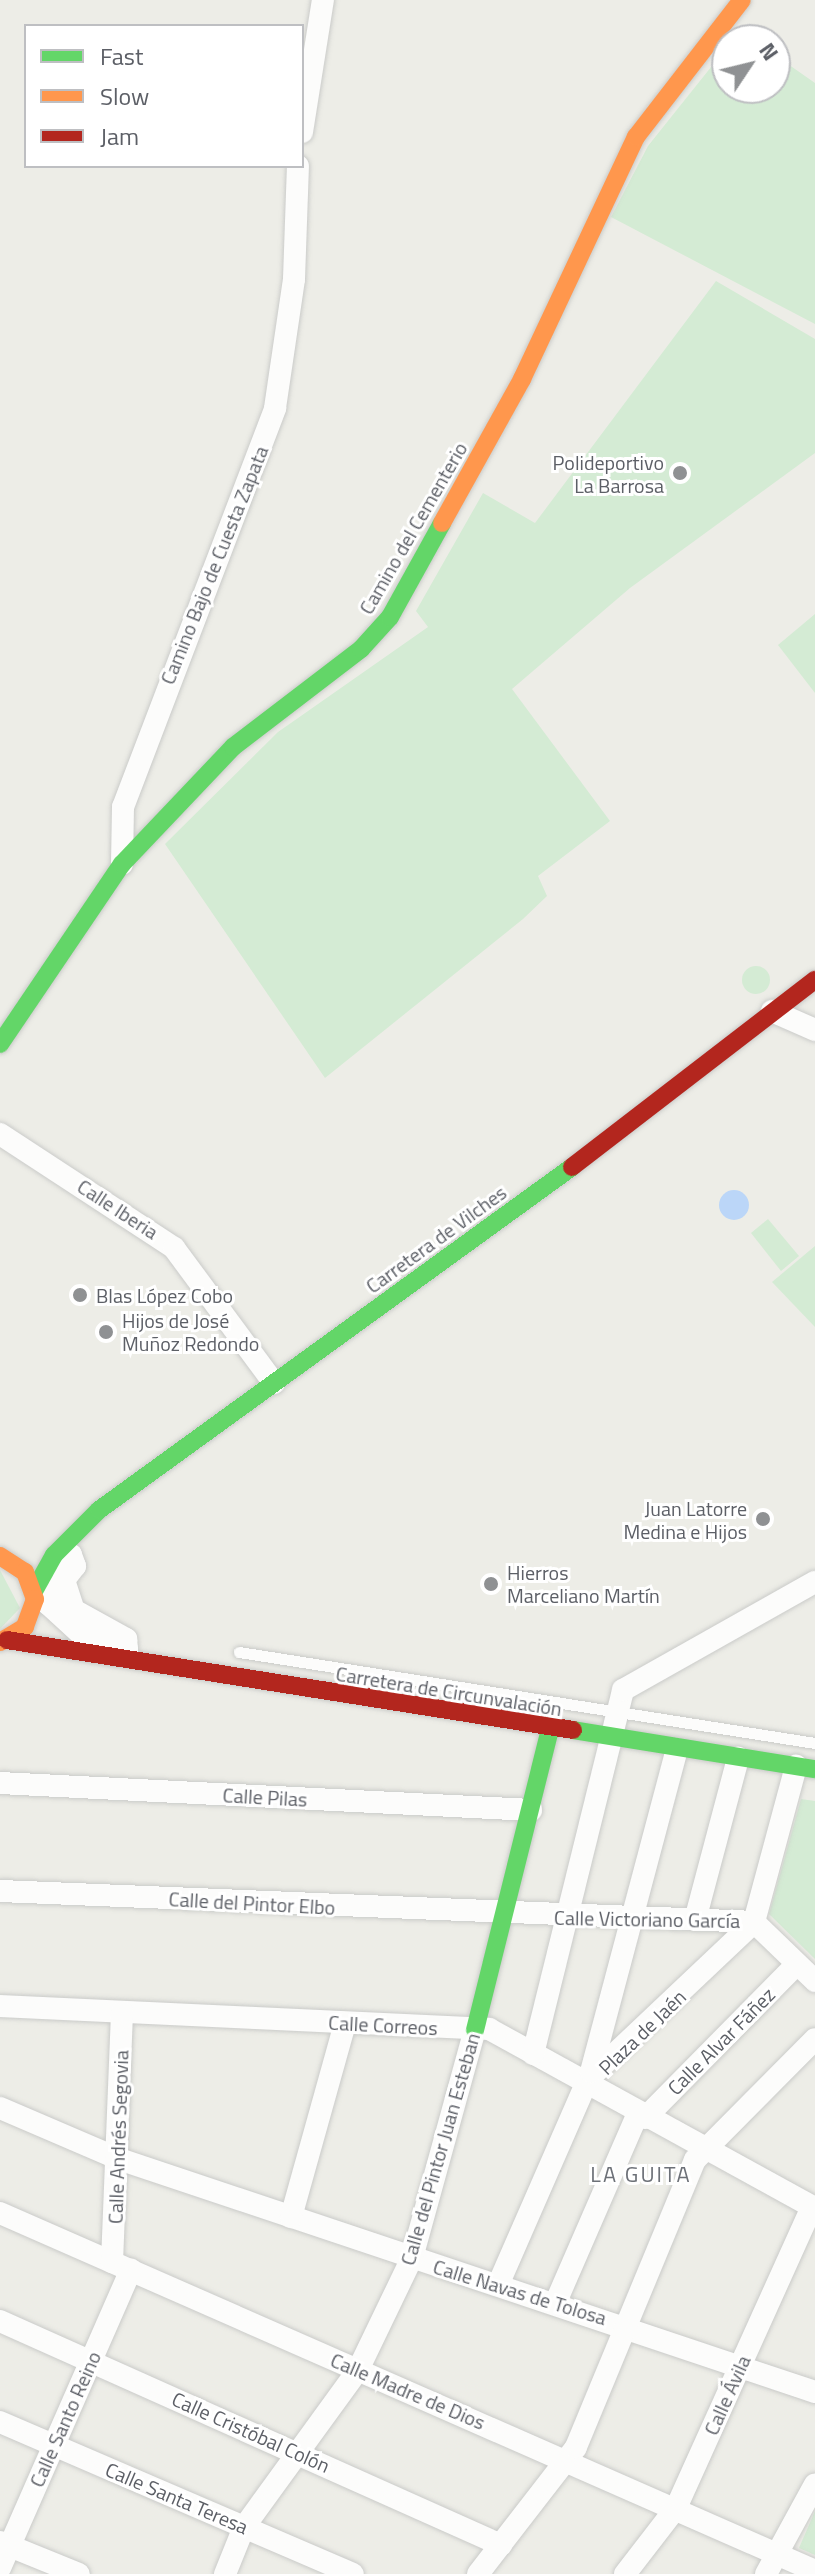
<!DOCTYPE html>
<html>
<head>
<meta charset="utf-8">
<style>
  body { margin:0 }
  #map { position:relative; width:815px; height:2574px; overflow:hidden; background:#edede7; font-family:"Titillium Web",sans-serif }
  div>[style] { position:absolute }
  .green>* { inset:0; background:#d4ebd4 }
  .round { border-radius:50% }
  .water>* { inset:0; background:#bbd6f8 }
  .roads { filter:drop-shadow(0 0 2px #cacbc9) drop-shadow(0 0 2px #cacbc9) }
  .lane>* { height:11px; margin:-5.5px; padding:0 5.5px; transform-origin:5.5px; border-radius:5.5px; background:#fcfcfb }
  .street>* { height:22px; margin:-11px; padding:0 11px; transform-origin:11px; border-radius:11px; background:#fcfcfb }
  .fast>* { height:18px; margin:-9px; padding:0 9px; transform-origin:9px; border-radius:9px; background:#63d668 }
  .slow>* { height:18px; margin:-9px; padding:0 9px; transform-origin:9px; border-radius:9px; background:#ff974d }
  .jam>* { height:18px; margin:-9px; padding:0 9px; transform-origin:9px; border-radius:9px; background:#b3261e }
  .dots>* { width:22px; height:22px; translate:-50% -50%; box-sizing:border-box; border:4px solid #fff; border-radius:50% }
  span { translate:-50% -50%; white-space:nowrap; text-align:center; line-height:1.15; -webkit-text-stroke:6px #fff; paint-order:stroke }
  .poi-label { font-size:20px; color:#5c5f66 }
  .right { translate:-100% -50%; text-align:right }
  .left { translate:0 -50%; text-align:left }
  .street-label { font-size:20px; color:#5c5f66 }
  .neighbourhood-label { font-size:22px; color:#6d7178; letter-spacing:2px }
  .legend { position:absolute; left:24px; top:24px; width:280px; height:144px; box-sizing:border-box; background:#fff; border:2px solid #bebfc2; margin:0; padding:10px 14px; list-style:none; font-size:24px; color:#5c5f66 }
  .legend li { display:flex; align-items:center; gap:16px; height:40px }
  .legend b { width:40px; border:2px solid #bebfc2 }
  .north { position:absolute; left:711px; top:24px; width:80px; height:80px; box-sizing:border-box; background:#fff; border:2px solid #bebfc2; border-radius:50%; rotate:55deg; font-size:22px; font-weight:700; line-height:32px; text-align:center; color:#5c5f66 }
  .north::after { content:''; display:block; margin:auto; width:28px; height:36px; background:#8f9193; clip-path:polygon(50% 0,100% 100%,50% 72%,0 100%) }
</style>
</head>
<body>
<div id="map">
  <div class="green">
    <i style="clip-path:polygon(727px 47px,727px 88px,775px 88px,775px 55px,815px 83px,815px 324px,611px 217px,648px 146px)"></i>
    <i style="clip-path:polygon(716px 281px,815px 339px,815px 453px,630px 588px,512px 689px,610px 821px,538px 876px,547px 896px,523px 919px,325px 1078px,165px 844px,278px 732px,428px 627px,416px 611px,483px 493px,535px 523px)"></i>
    <i style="clip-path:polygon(815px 614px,815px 693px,778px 645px)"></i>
    <i class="round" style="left:742px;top:966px;width:28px;height:28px"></i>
    <i style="clip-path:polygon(768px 1219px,799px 1256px,781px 1271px,751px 1233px)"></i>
    <i style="clip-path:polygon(815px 1246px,815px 1327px,772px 1282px)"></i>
    <i style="clip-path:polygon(0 1570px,20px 1608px,0 1629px)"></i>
    <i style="clip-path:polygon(801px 1799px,815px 1801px,815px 1959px,769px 1914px)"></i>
    <i style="clip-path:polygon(815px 2511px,815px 2555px,799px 2548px)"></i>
  </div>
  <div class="water">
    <i class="round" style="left:719px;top:1190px;width:30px;height:30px"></i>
  </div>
  <div class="roads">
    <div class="lane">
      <i style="left:239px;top:1652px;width:583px;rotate:8.98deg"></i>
    </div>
    <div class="street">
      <i style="left:302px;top:132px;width:134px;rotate:-81deg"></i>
      <i style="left:122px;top:864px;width:57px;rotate:-89deg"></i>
      <i style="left:123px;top:807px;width:427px;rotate:-69.1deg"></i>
      <i style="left:275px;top:408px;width:130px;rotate:-81.6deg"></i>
      <i style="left:294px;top:279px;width:113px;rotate:-88deg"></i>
      <i style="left:772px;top:1011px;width:47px;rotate:23.8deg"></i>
      <i style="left:0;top:1134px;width:208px;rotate:33.2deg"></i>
      <i style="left:174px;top:1248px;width:168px;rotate:53.5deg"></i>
      <i style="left:71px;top:1555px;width:12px;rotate:70deg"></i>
      <i style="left:75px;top:1566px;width:18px;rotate:128deg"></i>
      <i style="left:64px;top:1580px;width:32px;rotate:72deg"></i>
      <i style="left:74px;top:1610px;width:60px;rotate:29.1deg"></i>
      <i style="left:126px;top:1639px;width:10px;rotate:84deg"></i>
      <i style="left:127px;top:1649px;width:48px;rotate:-161.9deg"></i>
      <i style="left:81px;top:1634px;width:45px;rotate:-137.7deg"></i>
      <i style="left:48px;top:1604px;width:23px;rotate:-90deg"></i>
      <i style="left:48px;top:1581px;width:35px;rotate:-49deg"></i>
      <i style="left:0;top:1783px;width:532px;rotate:2.91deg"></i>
      <i style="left:0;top:1891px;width:755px;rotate:2.35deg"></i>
      <i style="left:754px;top:1922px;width:85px;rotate:44deg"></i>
      <i style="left:695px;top:1920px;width:168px;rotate:-75.1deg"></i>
      <i style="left:754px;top:1922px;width:162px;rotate:-74.9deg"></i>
      <i style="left:0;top:2006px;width:490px;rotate:2.7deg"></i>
      <i style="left:489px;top:2029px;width:372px;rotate:28.8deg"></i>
      <i style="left:533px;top:2054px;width:375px;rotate:-76.1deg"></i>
      <i style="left:623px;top:1690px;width:220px;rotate:-29.4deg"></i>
      <i style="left:584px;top:2083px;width:234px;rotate:-43.4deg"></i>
      <i style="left:0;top:2108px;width:129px;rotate:23.2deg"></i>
      <i style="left:119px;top:2159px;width:734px;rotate:18.51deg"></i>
      <i style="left:645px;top:2118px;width:216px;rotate:-45.4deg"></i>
      <i style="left:0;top:2213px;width:890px;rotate:23.71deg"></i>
      <i style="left:291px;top:2217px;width:201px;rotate:-74.4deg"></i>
      <i style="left:112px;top:2262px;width:250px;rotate:-87.7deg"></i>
      <i style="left:498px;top:2285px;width:232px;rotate:-66.4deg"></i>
      <i style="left:591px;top:2072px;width:334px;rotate:-75.1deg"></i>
      <i style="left:555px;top:2304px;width:206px;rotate:-66.5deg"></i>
      <i style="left:0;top:2321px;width:549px;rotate:24.09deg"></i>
      <i style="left:0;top:2422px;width:384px;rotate:23.3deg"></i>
      <i style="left:0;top:2542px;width:85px;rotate:22.1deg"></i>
      <i style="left:0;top:2568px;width:326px;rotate:-66.3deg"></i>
      <i style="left:225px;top:2574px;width:51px;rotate:-68deg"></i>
      <i style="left:244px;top:2527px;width:194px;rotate:-54deg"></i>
      <i style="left:358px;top:2370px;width:124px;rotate:-64.3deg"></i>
      <i style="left:412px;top:2258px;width:237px;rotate:-74.6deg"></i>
      <i style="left:478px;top:2574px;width:160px;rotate:-52.3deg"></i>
      <i style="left:576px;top:2447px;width:311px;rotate:-67.5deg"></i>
      <i style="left:695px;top:2160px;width:170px;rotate:-45.2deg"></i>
      <i style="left:625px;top:2574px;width:83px;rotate:-52.3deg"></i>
      <i style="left:676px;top:2508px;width:330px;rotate:-65.7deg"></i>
      <i style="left:766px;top:2574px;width:102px;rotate:-61.4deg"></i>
    </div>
    <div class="fast">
      <i style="left:0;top:1044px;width:217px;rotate:-55.9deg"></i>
      <i style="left:122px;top:864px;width:161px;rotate:-46.5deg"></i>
      <i style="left:233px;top:747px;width:161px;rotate:-37.4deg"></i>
      <i style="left:361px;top:649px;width:43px;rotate:-47.8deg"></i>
      <i style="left:390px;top:617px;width:107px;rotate:-61deg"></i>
      <i style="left:34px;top:1591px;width:41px;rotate:-60.9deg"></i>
      <i style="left:54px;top:1555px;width:64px;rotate:-45deg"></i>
      <i style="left:99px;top:1510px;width:584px;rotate:-35.95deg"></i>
      <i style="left:573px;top:1730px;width:245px;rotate:9.2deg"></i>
      <i style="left:475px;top:2030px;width:310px;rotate:-76deg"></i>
    </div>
    <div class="slow">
      <i style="left:442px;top:523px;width:165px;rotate:-60.9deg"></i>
      <i style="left:522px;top:379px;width:268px;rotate:-64.8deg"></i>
      <i style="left:636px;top:137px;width:173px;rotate:-52.3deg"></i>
      <i style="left:0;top:1556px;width:30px;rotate:33deg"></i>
      <i style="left:25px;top:1572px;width:29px;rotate:70deg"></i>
      <i style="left:35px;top:1599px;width:30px;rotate:110deg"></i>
      <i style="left:25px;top:1627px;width:29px;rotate:149deg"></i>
    </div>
    <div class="jam">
      <i style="left:572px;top:1167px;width:307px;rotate:-37.6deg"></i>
      <i style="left:7px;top:1640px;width:573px;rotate:9.03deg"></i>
    </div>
  </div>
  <div class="dots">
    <i style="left:680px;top:473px;background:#8f9193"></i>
    <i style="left:80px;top:1295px;background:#8f9193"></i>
    <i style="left:106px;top:1332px;background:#8f9193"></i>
    <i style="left:763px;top:1519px;background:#8f9193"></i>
    <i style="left:491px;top:1584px;background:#8f9193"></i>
  </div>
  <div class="poi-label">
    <span class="right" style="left:664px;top:474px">Polideportivo<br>La Barrosa</span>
    <span class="left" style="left:96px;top:1295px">Blas López Cobo</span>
    <span class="left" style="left:122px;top:1332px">Hijos de José<br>Muñoz Redondo</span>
    <span class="right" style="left:747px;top:1520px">Juan Latorre<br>Medina e Hijos</span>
    <span class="left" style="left:507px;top:1584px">Hierros<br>Marceliano Martín</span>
  </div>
  <div class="street-label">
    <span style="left:413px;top:528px;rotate:-60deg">Camino del Cementerio</span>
    <span style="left:214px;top:565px;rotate:-68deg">Camino Bajo de Cuesta Zapata</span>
    <span style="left:118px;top:1209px;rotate:33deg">Calle Iberia</span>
    <span style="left:436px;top:1239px;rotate:-36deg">Carretera de Vilches</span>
    <span style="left:449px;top:1691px;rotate:9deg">Carretera de Circunvalación</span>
    <span style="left:265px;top:1797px;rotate:3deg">Calle Pilas</span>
    <span style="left:252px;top:1903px;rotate:3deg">Calle del Pintor Elbo</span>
    <span style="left:647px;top:1919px;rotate:1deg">Calle Victoriano García</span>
    <span style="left:383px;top:2025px;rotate:3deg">Calle Correos</span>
    <span style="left:642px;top:2032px;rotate:-44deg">Plaza de Jaén</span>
    <span style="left:721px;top:2041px;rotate:-45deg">Calle Alvar Fáñez</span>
    <span style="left:118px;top:2137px;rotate:-88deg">Calle Andrés Segovia</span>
    <span style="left:440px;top:2149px;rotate:-74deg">Calle del Pintor Juan Esteban</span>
    <span style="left:520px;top:2292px;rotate:17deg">Calle Navas de Tolosa</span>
    <span style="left:408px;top:2391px;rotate:23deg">Calle Madre de Dios</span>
    <span style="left:727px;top:2395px;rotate:-66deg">Calle Ávila</span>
    <span style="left:65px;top:2419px;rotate:-66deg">Calle Santo Reino</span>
    <span style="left:251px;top:2432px;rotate:24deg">Calle Cristóbal Colón</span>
    <span style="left:177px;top:2498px;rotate:23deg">Calle Santa Teresa</span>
  </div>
  <div class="neighbourhood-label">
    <span style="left:641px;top:2175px">LA GUITA</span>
  </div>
  <ul class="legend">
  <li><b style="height:10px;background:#63d668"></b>Fast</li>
  <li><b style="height:10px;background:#ff974d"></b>Slow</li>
  <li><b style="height:10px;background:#b3261e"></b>Jam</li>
  </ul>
  <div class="north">N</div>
</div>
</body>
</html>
